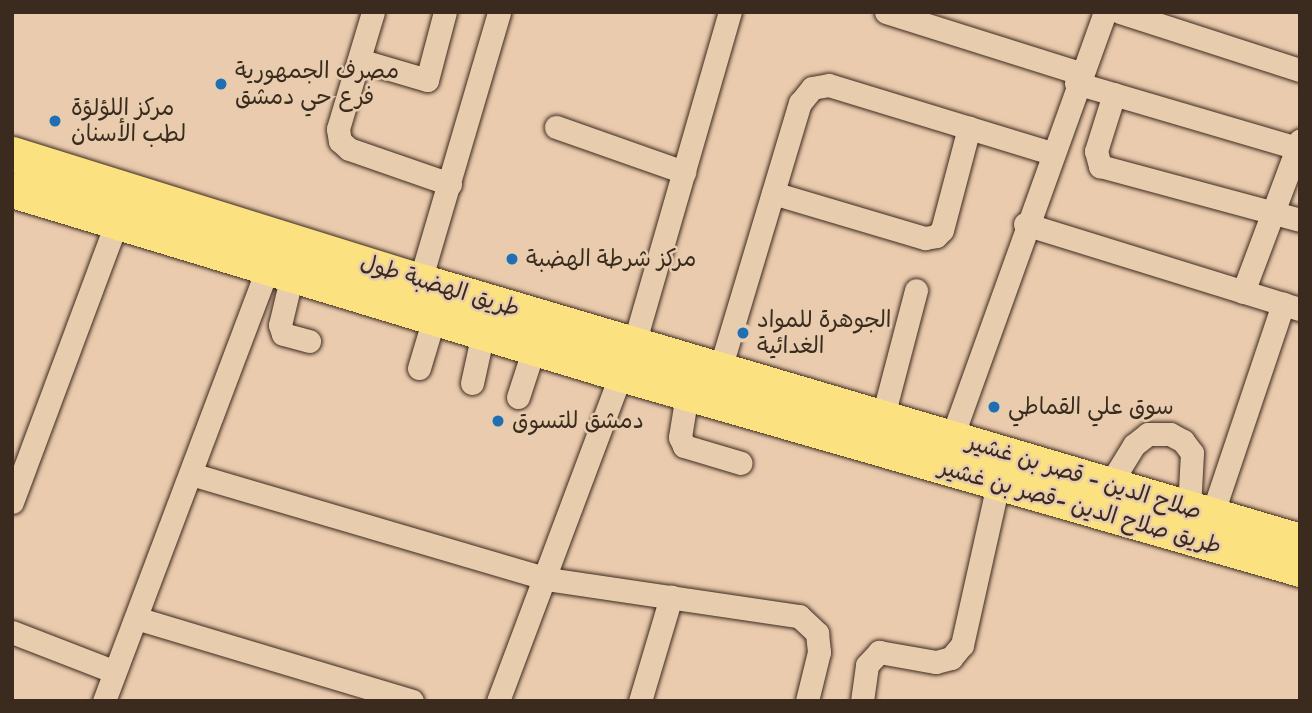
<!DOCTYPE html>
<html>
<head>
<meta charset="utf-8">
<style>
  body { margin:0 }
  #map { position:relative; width:1312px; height:713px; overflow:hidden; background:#ebcbae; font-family:Sriracha,"Playpen Sans Arabic",sans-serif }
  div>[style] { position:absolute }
  .roads { filter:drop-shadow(0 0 2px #3b2a1e) drop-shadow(0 0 2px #3b2a1e) }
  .minor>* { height:23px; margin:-11.5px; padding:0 11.5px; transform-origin:11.5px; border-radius:11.5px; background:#e7ccae }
  .highway>* { height:35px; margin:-17.5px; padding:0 17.5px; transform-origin:17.5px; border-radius:17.5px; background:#fbe180 }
  .dots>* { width:19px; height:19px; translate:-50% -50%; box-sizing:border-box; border:4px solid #e7ccae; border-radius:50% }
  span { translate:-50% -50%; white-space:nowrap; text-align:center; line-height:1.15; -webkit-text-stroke:5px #e7ccae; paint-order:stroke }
  .poi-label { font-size:23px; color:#3b2a1e }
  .left { translate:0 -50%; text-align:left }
  .street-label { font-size:23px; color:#3b2a1e }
  .frame { position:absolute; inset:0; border:14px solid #3b2a1e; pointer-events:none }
</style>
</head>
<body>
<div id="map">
  <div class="roads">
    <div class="minor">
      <i style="left:373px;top:12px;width:122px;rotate:106.7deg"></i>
      <i style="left:338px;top:129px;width:12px;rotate:81deg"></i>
      <i style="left:340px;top:141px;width:12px;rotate:42deg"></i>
      <i style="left:349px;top:149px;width:107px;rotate:19.1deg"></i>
      <i style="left:886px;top:12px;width:203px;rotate:17.5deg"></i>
      <i style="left:1120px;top:12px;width:189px;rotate:17.9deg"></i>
      <i style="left:359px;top:60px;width:71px;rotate:16.4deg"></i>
      <i style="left:427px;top:80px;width:70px;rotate:-75.2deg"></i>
      <i style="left:1076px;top:83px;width:234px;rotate:16.4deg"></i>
      <i style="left:1114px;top:94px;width:60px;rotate:107.5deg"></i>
      <i style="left:1096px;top:151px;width:16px;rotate:75deg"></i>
      <i style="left:1100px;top:166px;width:207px;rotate:15.1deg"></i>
      <i style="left:556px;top:127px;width:136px;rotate:19.4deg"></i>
      <i style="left:773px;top:193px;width:159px;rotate:16.5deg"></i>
      <i style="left:925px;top:238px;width:11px;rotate:-10deg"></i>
      <i style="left:936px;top:236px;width:8px;rotate:-45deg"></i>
      <i style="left:942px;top:230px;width:106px;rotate:-75.2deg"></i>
      <i style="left:1025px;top:224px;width:288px;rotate:17.2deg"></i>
      <i style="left:292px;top:275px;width:51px;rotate:103.5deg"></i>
      <i style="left:280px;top:325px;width:9px;rotate:72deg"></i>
      <i style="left:283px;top:334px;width:27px;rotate:15deg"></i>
      <i style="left:420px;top:281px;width:280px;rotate:-73.6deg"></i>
      <i style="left:1243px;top:292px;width:162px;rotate:-69.4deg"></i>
      <i style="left:634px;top:344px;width:346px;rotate:-73.9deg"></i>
      <i style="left:419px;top:368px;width:52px;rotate:-73.3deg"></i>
      <i style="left:720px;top:369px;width:278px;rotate:-73.3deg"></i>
      <i style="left:800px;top:103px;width:19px;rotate:-51deg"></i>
      <i style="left:812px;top:88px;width:17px;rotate:-10deg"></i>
      <i style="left:829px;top:85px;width:232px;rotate:17deg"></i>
      <i style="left:472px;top:383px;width:51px;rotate:-77.6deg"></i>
      <i style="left:687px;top:394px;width:44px;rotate:99.2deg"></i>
      <i style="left:680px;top:437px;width:10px;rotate:66deg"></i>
      <i style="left:684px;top:446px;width:59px;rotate:16.6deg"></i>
      <i style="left:518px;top:397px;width:52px;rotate:-71.9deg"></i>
      <i style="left:883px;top:416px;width:130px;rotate:-75.3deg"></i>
      <i style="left:952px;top:437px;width:452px;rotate:-70.2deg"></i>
      <i style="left:191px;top:474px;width:371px;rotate:16.4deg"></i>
      <i style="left:547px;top:579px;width:255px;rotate:8.4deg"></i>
      <i style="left:799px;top:616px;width:25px;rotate:43deg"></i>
      <i style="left:817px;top:633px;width:19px;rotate:84deg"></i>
      <i style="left:819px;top:652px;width:50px;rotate:103.8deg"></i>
      <i style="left:1110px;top:484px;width:46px;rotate:-58.4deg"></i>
      <i style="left:1134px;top:445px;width:18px;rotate:-38deg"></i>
      <i style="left:1148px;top:434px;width:22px"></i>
      <i style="left:1170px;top:434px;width:15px;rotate:28deg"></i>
      <i style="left:1183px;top:441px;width:15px;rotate:53deg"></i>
      <i style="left:1192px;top:453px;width:55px;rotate:93.1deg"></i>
      <i style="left:12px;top:502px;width:312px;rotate:-69.5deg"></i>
      <i style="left:1212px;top:515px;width:223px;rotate:-71.4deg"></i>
      <i style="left:136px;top:618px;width:288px;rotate:16.7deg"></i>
      <i style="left:12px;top:632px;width:110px;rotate:21.2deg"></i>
      <i style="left:104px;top:701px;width:463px;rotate:-69.3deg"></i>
      <i style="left:498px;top:701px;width:349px;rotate:-69.4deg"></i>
      <i style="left:640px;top:701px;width:109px;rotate:-73.4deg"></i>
      <i style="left:862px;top:701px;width:36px;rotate:-82deg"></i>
      <i style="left:867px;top:665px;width:18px;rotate:-47deg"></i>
      <i style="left:879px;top:652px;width:58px;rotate:10deg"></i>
      <i style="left:936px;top:662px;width:16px;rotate:-15deg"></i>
      <i style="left:951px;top:658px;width:17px;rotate:-50deg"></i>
      <i style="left:962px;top:645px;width:165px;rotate:-77.4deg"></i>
    </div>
    <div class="highway">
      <i style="left:12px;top:154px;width:427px;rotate:17.3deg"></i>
      <i style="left:420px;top:281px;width:918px;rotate:16.46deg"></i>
      <i style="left:12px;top:190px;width:636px;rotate:16.81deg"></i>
      <i style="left:621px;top:374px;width:706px;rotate:16.02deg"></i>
    </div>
  </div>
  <div class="dots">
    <i style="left:221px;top:84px;background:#1f6fb2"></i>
    <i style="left:55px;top:121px;background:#1f6fb2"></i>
    <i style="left:512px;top:259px;background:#1f6fb2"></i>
    <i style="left:743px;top:333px;background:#1f6fb2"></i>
    <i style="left:994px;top:407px;background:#1f6fb2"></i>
    <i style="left:498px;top:421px;background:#1f6fb2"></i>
  </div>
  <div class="poi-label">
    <span class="left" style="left:235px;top:84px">مصرف الجمهورية<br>فرع حي دمشق</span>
    <span class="left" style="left:71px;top:121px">مركز اللؤلؤة<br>لطب الأسنان</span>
    <span class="left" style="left:526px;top:259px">مركز شرطة الهضبة</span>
    <span class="left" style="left:757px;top:333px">الجوهرة للمواد<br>الغدائية</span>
    <span class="left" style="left:1008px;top:407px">سوق علي القماطي</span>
    <span class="left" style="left:512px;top:421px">دمشق للتسوق</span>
  </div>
  <div class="street-label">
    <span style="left:440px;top:286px;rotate:17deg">طريق الهضبة طول</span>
    <span style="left:1084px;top:477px;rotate:17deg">صلاح الدين - قصر بن غشير</span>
    <span style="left:1080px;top:507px;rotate:16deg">طريق صلاح الدين -قصر بن غشير</span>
  </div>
  <div class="frame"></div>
</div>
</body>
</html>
